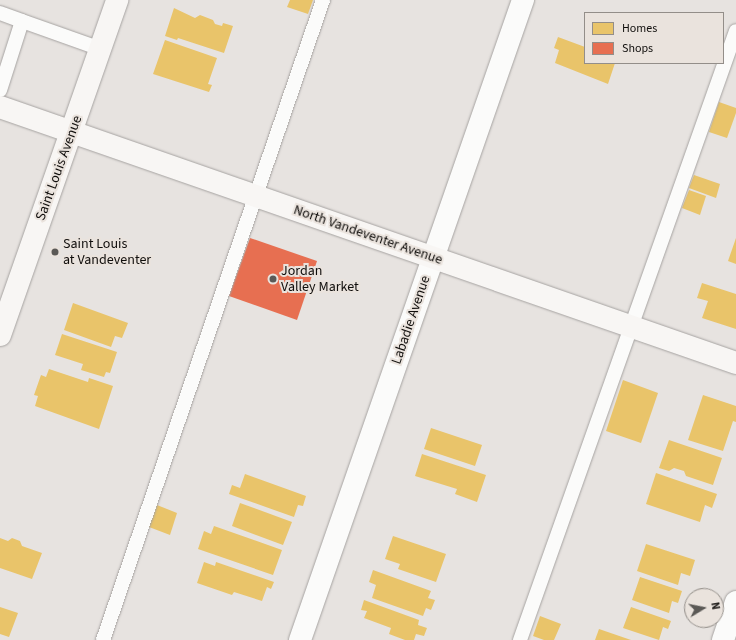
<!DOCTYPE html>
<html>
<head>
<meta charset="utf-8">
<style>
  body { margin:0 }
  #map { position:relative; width:736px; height:640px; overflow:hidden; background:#e7e3e0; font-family:"Source Sans 3",sans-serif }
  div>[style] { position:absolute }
  .homes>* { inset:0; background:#e9c46a }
  .shops>* { inset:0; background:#e76f51 }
  .roads { filter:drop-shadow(0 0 1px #a6a3a1) drop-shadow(0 0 1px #a6a3a1) }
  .lane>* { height:14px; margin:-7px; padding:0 7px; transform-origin:7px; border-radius:7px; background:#fbfbfa }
  .street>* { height:22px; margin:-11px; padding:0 11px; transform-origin:11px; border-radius:11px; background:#fbfbfa }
  .secondary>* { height:22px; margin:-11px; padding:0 11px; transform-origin:11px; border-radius:11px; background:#f8f6f4 }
  .dots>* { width:11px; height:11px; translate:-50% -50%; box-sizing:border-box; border:2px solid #eae3dd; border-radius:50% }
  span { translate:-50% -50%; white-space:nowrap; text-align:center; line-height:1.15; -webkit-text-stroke:4px #eae3dd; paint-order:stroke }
  .street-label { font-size:14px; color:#100e0c }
  .poi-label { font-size:14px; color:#100e0c }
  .left { translate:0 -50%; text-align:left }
  .legend { position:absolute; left:584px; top:12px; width:140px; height:52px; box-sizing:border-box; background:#eae3dd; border:1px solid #938e89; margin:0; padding:5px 7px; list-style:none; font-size:12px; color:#100e0c }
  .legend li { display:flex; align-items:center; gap:8px; height:20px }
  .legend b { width:20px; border:1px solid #938e89 }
  .north { position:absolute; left:684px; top:588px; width:40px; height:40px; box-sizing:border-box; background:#eae3dd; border:1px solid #938e89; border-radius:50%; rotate:80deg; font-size:11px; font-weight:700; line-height:16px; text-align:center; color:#100e0c }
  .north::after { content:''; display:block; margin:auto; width:14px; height:18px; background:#5b5956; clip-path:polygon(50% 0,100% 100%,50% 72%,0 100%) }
</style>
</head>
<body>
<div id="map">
  <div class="homes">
    <i style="clip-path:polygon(290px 0,313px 0,308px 14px,287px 7px)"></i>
    <i style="clip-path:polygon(174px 8px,195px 18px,200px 15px,213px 20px,215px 24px,222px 26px,223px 23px,233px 26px,224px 53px,178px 38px,177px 40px,165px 36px)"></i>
    <i style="clip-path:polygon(558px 37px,585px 47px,585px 63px,615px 63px,608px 84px,555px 63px,559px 50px,554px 48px)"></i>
    <i style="clip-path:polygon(165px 40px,217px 58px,208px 84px,212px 85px,209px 92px,153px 74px)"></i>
    <i style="clip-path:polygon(719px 102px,736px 108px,736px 113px,727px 138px,709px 132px)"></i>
    <i style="clip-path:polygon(694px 175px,720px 184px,716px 198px,689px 188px)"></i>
    <i style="clip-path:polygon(689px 190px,706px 196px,700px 215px,682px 208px)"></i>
    <i style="clip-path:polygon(736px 238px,736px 264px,728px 261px)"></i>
    <i style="clip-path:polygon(702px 283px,736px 294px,736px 329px,702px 318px,708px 301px,697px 298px)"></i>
    <i style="clip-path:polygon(73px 303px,128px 323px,122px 338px,115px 336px,111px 347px,64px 330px)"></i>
    <i style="clip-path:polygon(62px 334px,117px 352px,110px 373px,106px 372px,104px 377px,81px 370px,83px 364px,55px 355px)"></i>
    <i style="clip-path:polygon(49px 369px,88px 382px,89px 378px,113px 386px,99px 429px,35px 406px,38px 396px,34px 395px,41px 375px,46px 377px)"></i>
    <i style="clip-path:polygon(623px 380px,658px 393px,641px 443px,606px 431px)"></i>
    <i style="clip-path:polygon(703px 395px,736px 406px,736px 422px,733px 421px,723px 451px,688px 440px)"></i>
    <i style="clip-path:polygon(431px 428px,482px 445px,475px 466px,424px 449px)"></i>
    <i style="clip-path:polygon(669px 440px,722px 458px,713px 485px,686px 476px,684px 471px,674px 468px,669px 471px,659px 468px)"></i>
    <i style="clip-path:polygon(422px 454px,486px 475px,477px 502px,455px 494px,457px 489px,415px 476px)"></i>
    <i style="clip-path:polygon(656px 473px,717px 494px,712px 508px,705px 505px,700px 522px,646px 504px)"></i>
    <i style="clip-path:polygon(245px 474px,306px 496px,303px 506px,298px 505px,294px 517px,229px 494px,232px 485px,240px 488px)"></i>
    <i style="clip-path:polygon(240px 503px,292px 522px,283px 545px,232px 526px)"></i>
    <i style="clip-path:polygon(157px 505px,177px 513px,170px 535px,149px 527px)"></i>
    <i style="clip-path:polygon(214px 526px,282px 550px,273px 575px,198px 549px,204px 531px,211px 534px)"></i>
    <i style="clip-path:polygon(393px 536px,446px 554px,436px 582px,398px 569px,400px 564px,385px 559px)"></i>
    <i style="clip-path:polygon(0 538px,8px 541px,12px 538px,20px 541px,22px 546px,42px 553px,32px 579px,0 568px)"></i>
    <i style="clip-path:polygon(646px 544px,695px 560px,690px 576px,681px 573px,678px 585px,637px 571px)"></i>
    <i style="clip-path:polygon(204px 562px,215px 566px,216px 562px,274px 582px,271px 589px,267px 587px,262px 601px,234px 592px,232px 595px,197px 583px)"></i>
    <i style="clip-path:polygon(373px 570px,431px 591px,428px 598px,435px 600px,431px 610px,426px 608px,423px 616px,372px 598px,376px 585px,369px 582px)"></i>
    <i style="clip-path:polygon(640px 577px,682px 591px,678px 603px,672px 601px,669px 613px,632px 600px)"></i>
    <i style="clip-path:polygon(364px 600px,419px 620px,418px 625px,427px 628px,424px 636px,416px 634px,414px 640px,405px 640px,389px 634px,391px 628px,364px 618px,367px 611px,361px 610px)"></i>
    <i style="clip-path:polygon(0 607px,18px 613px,9px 637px,0 634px)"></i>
    <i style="clip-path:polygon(631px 607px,671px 621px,668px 629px,663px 627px,659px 640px,623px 628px)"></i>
    <i style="clip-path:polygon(540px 616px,561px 624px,554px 640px,544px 640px,533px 636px)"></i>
    <i style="clip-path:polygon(599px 629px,631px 640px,595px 640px)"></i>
  </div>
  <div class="shops">
    <i style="clip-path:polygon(250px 238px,317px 261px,297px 320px,229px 296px)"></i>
  </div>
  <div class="roads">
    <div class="lane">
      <i style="left:0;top:13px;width:23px;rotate:20deg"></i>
      <i style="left:0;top:90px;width:72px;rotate:-72.3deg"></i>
      <i style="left:22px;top:21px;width:84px;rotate:19.5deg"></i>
      <i style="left:103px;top:640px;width:677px;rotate:-71.03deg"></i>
      <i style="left:520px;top:640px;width:646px;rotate:-70.47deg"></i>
    </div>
    <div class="street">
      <i style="left:300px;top:640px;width:678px;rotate:-70.79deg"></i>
      <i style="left:723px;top:640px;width:40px;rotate:-71.1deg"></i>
    </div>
    <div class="secondary">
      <i style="left:0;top:107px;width:779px;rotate:19.18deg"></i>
      <i style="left:0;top:335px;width:355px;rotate:-70.7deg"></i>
    </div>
  </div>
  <div class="dots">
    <i style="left:55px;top:252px;background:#5b5956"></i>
    <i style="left:273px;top:279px;background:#5b5956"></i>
  </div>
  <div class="street-label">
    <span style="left:59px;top:168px;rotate:-70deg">Saint Louis Avenue</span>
    <span style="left:368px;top:235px;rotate:19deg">North Vandeventer Avenue</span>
    <span style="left:411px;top:320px;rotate:-71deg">Labadie Avenue</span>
  </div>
  <div class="poi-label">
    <span class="left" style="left:63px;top:252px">Saint Louis<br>at Vandeventer</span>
    <span class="left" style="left:281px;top:279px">Jordan<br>Valley Market</span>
  </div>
  <ul class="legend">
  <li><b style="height:11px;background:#e9c46a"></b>Homes</li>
  <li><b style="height:11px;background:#e76f51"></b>Shops</li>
  </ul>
  <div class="north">N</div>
</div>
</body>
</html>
